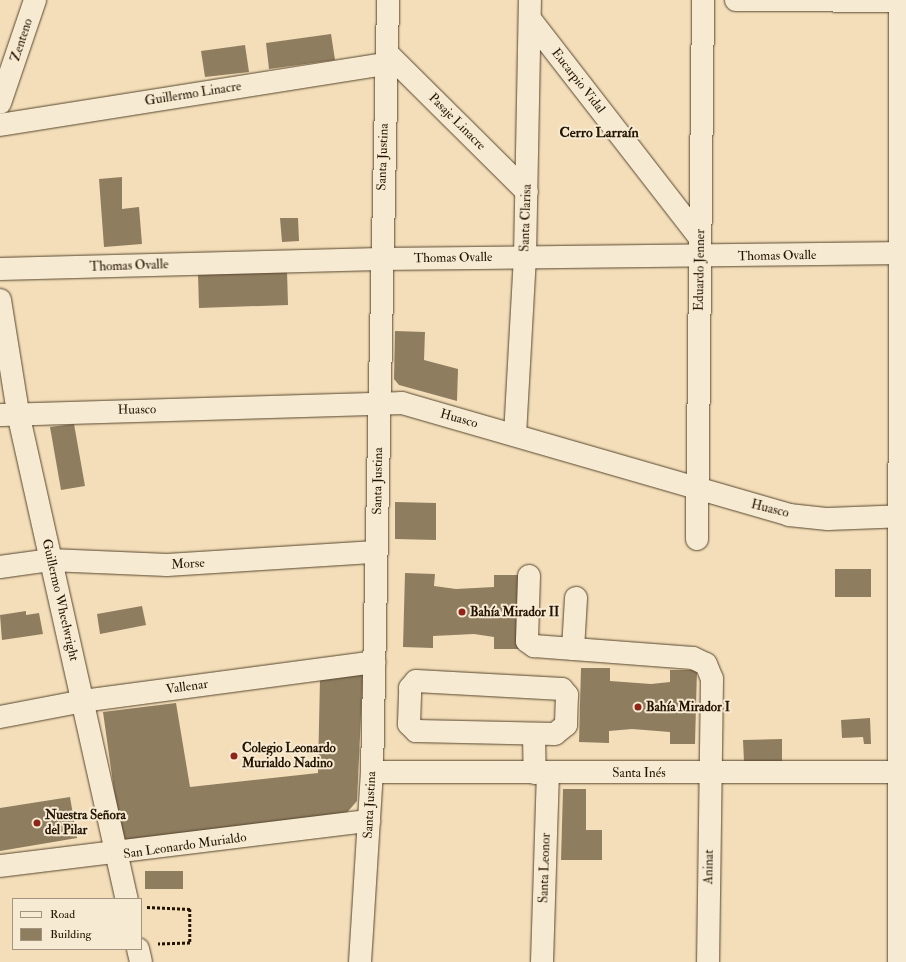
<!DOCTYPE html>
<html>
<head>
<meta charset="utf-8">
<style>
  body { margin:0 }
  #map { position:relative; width:906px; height:962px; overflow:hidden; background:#f3deb9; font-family:"IM FELL Double Pica",serif }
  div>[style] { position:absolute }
  .building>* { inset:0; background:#8f7d60 }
  .path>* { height:2.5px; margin-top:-1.25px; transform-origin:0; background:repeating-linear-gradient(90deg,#231400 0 3px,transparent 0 5px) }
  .roads { filter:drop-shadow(0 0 1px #57462e) drop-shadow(0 0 1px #57462e) }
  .minor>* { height:22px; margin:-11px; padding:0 11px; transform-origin:11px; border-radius:11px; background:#f7ead2 }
  .dots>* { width:11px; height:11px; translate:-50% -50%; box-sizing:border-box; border:2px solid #f7ead2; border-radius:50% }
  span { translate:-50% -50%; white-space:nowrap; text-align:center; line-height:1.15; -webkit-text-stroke:4px #f7ead2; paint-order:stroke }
  .street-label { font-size:13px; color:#231400 }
  .poi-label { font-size:13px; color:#231400; font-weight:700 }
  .left { translate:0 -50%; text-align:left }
  .neighbourhood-label { font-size:14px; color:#231400; font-weight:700 }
  .legend { position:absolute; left:12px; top:898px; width:130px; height:52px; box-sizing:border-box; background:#f7ead2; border:1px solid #a2947e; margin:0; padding:5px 7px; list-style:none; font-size:12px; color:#231400 }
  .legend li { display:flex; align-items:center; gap:8px; height:20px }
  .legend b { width:20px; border:1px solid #a2947e }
</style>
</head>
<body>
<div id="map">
  <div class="building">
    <i style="clip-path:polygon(331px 34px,335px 60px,269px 69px,266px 43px)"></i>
    <i style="clip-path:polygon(245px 45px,249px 72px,205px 77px,201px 51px)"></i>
    <i style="clip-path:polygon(122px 177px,122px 209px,139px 207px,142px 244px,104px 247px,99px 179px)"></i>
    <i style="clip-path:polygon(280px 218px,298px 218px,299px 241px,282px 242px)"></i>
    <i style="clip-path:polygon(287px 271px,288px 305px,199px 308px,198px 274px)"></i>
    <i style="clip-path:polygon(395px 331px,425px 332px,424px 360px,458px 369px,457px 401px,399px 385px,394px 379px)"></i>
    <i style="clip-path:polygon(74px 424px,85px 486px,61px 490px,50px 427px)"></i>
    <i style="clip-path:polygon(395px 502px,436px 503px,436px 540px,395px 539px)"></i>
    <i style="clip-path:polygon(835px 569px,871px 569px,871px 597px,835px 597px)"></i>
    <i style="clip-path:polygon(405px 573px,435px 574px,434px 586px,456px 589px,494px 587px,494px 575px,521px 575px,520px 649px,494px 649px,494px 637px,474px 634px,433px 636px,433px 648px,403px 647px)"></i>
    <i style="clip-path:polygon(142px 606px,146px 625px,100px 634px,97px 614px)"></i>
    <i style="clip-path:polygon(26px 611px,26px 615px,39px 613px,43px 634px,2px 640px,0 615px)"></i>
    <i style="clip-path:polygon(581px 668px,610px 668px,610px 681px,651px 684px,670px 682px,670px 670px,697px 670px,695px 744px,670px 744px,670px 732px,632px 729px,609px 731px,609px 743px,579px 742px)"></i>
    <i style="clip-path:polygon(363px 672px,357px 801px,343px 817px,122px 847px,103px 712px,176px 703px,190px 787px,318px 773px,320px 678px)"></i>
    <i style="clip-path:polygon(870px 718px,871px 744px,864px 744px,863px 737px,842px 738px,841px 720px)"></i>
    <i style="clip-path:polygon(782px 739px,782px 762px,744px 762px,743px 740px)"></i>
    <i style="clip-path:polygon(563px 789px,586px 789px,586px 830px,602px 830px,602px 860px,561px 860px)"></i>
    <i style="clip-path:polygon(70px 797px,77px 838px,0 851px,0 808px)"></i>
    <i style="clip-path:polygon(145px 871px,183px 871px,183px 889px,145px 889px)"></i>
  </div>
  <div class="path">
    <i style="left:147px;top:907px;width:43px;rotate:2.7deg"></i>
    <i style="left:190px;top:909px;width:34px;rotate:90deg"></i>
    <i style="left:190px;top:943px;width:32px;rotate:178deg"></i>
  </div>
  <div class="roads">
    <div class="minor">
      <i style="left:736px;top:0;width:164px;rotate:0.3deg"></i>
      <i style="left:530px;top:19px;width:277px;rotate:52.2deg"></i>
      <i style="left:387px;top:53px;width:197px;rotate:44.8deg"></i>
      <i style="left:0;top:103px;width:109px;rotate:-71.2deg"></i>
      <i style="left:0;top:125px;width:392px;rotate:-9deg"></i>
      <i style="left:0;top:269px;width:380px;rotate:-1.5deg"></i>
      <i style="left:380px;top:259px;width:526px;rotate:-0.65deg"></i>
      <i style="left:0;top:300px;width:114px;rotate:80.9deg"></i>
      <i style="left:18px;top:413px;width:498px;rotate:77.4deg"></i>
      <i style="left:0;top:415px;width:402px;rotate:-1.7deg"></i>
      <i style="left:402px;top:403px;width:403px;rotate:16.1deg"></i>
      <i style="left:789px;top:515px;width:39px;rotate:6deg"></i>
      <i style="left:828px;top:519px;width:78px;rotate:-2.2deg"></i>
      <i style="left:515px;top:435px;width:178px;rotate:-86.8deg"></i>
      <i style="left:525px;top:257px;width:257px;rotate:-88.9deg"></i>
      <i style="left:697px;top:539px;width:539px;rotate:-89.36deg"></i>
      <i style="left:0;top:567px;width:50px;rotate:-8deg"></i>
      <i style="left:50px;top:560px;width:117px;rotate:2.4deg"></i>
      <i style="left:167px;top:565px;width:209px;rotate:-3.6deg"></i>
      <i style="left:529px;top:576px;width:65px;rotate:91.8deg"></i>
      <i style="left:527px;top:641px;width:9px;rotate:36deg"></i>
      <i style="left:534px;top:646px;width:159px;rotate:4.3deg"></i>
      <i style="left:693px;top:658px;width:14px;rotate:25deg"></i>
      <i style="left:706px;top:664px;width:16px;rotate:68deg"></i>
      <i style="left:712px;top:679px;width:283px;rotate:90.8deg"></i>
      <i style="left:573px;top:649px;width:51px;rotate:-86.6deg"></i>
      <i style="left:416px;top:681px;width:146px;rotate:3.1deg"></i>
      <i style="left:562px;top:689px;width:8px;rotate:50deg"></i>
      <i style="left:567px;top:695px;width:30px;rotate:92deg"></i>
      <i style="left:566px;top:725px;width:14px;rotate:141deg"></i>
      <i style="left:555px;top:734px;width:139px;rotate:-178.8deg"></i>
      <i style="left:416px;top:731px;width:10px;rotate:-135deg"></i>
      <i style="left:409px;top:724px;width:36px;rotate:-88deg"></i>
      <i style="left:410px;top:688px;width:9px;rotate:-49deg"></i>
      <i style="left:0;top:717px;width:85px;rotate:-10.9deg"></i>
      <i style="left:83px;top:701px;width:294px;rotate:-7.6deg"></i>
      <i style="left:534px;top:734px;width:39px;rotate:89deg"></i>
      <i style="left:372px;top:772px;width:534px"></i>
      <i style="left:0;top:866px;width:372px;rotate:-7deg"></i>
      <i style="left:138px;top:949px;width:13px;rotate:77deg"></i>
      <i style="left:360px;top:962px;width:190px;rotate:-86.4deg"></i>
      <i style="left:372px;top:772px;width:772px;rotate:-88.81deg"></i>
      <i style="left:542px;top:962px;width:189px;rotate:-88.2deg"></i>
      <i style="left:899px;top:962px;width:962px;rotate:-89.94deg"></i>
    </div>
  </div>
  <div class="dots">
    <i style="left:462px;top:612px;background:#8f2418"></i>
    <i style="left:638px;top:707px;background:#8f2418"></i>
    <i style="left:234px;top:756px;background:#8f2418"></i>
    <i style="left:37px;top:823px;background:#8f2418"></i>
  </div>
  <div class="street-label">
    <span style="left:22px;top:40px;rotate:-72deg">Zenteno</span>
    <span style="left:578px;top:81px;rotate:52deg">Eucarpio Vidal</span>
    <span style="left:193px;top:94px;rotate:-9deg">Guillermo Linacre</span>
    <span style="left:457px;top:122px;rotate:45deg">Pasaje Linacre</span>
    <span style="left:383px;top:157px;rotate:-88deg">Santa Justina</span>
    <span style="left:526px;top:218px;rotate:-88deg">Santa Clarisa</span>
    <span style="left:777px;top:256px;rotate:-1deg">Thomas Ovalle</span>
    <span style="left:453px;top:258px;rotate:-1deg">Thomas Ovalle</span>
    <span style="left:129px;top:266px;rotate:-2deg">Thomas Ovalle</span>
    <span style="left:700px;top:270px;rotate:-89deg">Eduardo Jenner</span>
    <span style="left:137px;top:410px;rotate:-1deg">Huasco</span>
    <span style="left:459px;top:419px;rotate:16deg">Huasco</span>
    <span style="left:378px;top:481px;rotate:-89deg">Santa Justina</span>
    <span style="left:770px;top:509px;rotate:14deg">Huasco</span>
    <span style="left:188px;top:564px;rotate:-3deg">Morse</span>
    <span style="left:60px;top:600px;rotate:77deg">Guillermo Wheelwright</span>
    <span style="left:187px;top:687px;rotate:-8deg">Vallenar</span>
    <span style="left:639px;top:773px">Santa Inés</span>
    <span style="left:370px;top:805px;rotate:-87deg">Santa Justina</span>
    <span style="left:185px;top:846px;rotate:-8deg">San Leonardo Murialdo</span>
    <span style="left:709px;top:867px;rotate:-89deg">Aninat</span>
    <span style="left:545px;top:868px;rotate:-88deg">Santa Leonor</span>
  </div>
  <div class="poi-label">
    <span class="left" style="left:470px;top:612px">Bahía Mirador II</span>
    <span class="left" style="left:646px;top:707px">Bahía Mirador I</span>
    <span class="left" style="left:242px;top:756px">Colegio Leonardo<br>Murialdo Nadino</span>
    <span class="left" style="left:45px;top:823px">Nuestra Señora<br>del Pilar</span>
  </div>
  <div class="neighbourhood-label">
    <span style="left:599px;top:133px">Cerro Larraín</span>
  </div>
  <ul class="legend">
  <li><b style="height:5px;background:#f7ead2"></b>Road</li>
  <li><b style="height:11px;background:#8f7d60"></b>Building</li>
  </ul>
</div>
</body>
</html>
